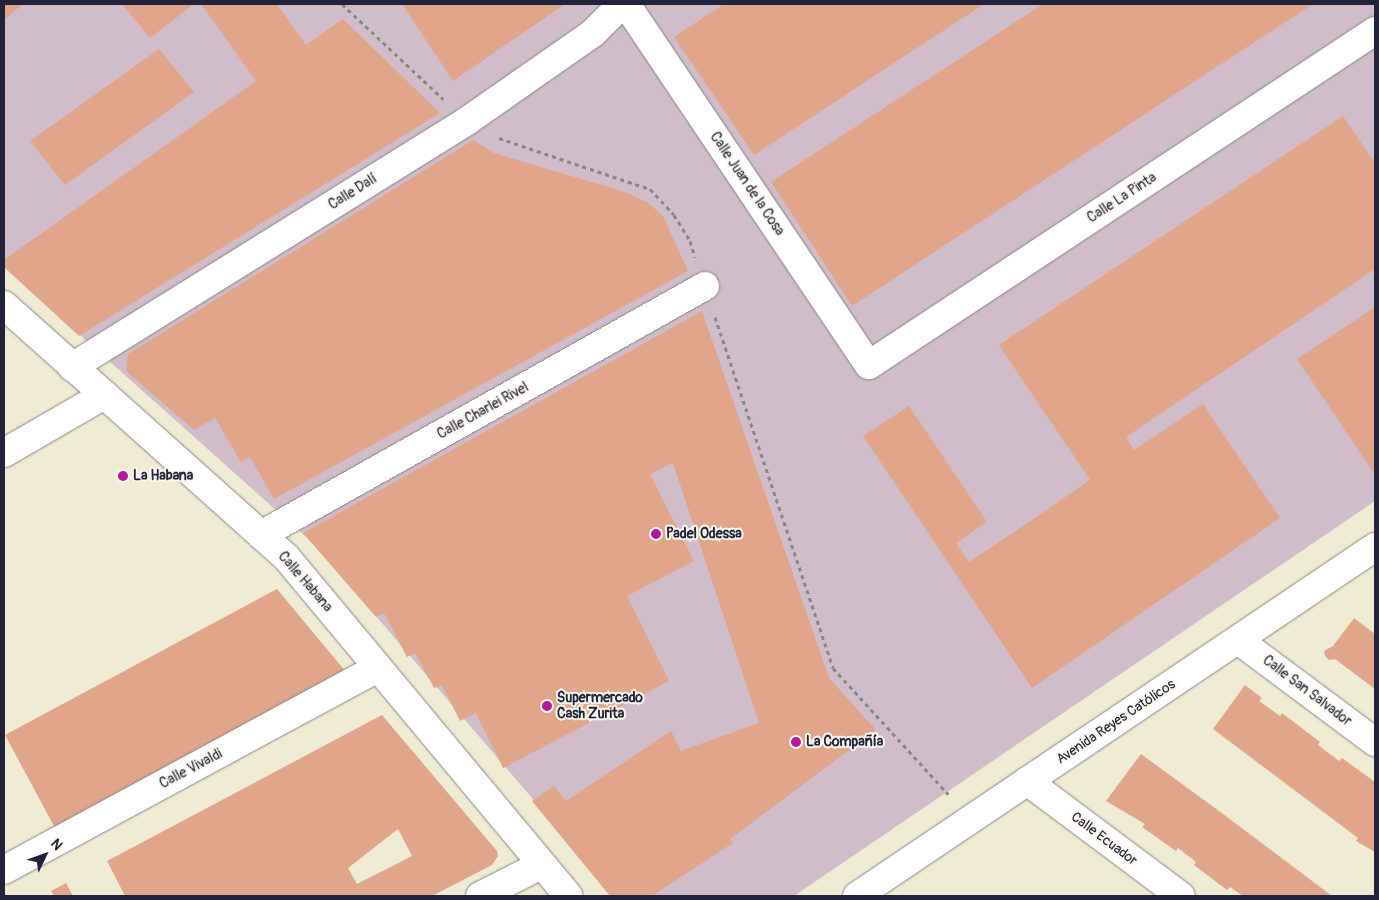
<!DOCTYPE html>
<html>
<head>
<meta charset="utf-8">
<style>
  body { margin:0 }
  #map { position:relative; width:1379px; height:900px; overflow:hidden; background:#f0ebd3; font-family:Pangolin,sans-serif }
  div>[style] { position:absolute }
  .industrial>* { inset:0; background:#d1bdc9 }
  .building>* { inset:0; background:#e1a589 }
  .path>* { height:3px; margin-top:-1.5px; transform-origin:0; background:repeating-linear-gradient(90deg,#898687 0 4px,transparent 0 8px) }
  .roads { filter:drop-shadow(0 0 1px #898687) drop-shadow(0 0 1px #898687) }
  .minor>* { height:28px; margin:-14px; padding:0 14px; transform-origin:14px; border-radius:14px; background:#fff }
  .dots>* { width:14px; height:14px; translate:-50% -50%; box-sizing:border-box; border:2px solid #fbf7ec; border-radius:50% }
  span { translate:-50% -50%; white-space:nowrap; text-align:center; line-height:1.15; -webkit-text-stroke:4px #fbf7ec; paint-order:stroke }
  .street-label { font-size:14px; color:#22223b }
  .poi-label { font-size:14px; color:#22223b; font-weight:700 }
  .left { translate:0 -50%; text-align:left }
  .frame { position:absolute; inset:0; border:5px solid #22223b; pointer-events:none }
  .north { position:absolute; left:20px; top:830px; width:50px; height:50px; -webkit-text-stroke:4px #fbf7ec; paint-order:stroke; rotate:48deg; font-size:14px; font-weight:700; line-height:20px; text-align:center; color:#22223b }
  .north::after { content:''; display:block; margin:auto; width:18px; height:22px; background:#22223b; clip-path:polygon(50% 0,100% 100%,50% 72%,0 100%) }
</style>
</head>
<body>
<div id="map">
  <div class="industrial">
    <i style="clip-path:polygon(4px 4px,1375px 4px,1375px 501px,794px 896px,616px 896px,314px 544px,4px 267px)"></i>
  </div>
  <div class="building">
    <i style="clip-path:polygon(4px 4px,23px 4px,4px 20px)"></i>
    <i style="clip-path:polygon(122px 4px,194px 4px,150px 38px)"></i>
    <i style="clip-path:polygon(201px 4px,277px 4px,306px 45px,343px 19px,440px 113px,79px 336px,4px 267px,4px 260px,256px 81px)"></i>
    <i style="clip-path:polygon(402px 4px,565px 4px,453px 81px)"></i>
    <i style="clip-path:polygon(724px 4px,984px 4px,754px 155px,674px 37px)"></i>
    <i style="clip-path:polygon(1043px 4px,1313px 4px,852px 306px,771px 182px)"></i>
    <i style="clip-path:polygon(159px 49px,194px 92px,65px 185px,30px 141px)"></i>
    <i style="clip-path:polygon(1343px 116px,1375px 163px,1375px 269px,1126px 437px,1134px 450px,1203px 404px,1280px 518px,1032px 688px,863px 436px,909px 406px,987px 522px,956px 543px,969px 562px,1004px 539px,1090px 480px,999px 345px)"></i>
    <i style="clip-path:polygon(473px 140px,494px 153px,625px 192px,647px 202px,663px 216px,688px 271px,274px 499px,250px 457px,241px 462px,215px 418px,194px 430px,126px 371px,128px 354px)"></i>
    <i style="clip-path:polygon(1375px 307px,1375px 470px,1373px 472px,1297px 359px)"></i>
    <i style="clip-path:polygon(702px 311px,829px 678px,876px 730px,730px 839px,733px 843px,652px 896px,610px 896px,532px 801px,554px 786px,566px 801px,671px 731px,681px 751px,759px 723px,673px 463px,650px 474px,694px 561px,627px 596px,669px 681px,503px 768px,476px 713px,460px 721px,442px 685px,434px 688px,415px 653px,407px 657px,384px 613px,376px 617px,303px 533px)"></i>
    <i style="clip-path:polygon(277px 589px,346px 672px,55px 828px,5px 735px)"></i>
    <i style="clip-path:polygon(1354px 618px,1375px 634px,1375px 689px,1335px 659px,1329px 660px,1325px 656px,1324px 651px,1333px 646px)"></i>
    <i style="clip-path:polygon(1245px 685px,1262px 698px,1259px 701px,1280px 716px,1282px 713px,1320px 742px,1318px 745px,1339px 761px,1342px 758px,1375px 782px,1375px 852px,1356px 841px,1358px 838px,1213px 729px)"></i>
    <i style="clip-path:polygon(evenodd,382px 715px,497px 851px,498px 856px,492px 865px,432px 896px,125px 896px,107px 861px,382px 715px,398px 829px,412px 856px,357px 884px,348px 868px,398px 829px)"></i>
    <i style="clip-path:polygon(1141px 754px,1219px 811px,1332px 896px,1243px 896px,1230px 887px,1227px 890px,1194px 865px,1196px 862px,1178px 848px,1176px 851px,1142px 827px,1145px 824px,1106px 801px)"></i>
    <i style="clip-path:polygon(66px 883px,73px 896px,54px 896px,51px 891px)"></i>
  </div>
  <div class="path">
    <i style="left:342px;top:4px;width:139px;rotate:43.2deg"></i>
    <i style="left:499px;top:138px;width:159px;rotate:18.7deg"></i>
    <i style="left:650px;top:189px;width:35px;rotate:47deg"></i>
    <i style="left:674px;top:215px;width:31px;rotate:58deg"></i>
    <i style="left:690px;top:241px;width:17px;rotate:73deg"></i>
    <i style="left:715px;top:317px;width:370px;rotate:71.4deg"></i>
    <i style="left:833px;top:668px;width:171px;rotate:47.6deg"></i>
  </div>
  <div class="roads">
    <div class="minor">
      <i style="left:626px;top:4px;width:435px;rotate:56.1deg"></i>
      <i style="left:869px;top:365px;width:606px;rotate:-33.43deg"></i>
      <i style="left:4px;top:305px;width:378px;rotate:41.8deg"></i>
      <i style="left:286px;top:557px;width:441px;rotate:50.2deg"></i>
      <i style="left:72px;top:367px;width:465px;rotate:-31.9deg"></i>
      <i style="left:467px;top:121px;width:154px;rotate:-34.9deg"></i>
      <i style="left:593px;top:33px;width:41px;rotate:-45deg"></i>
      <i style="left:4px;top:453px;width:116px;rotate:-30.1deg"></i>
      <i style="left:261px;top:535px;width:509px;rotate:-29.28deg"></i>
      <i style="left:1238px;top:640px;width:171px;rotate:36.7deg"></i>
      <i style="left:1027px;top:781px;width:192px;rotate:36.8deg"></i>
      <i style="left:4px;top:870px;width:425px;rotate:-28.4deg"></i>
      <i style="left:480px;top:896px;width:68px;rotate:-26.9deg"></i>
      <i style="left:857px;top:896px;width:625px;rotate:-33.97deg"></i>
    </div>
  </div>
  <div class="dots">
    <i style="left:123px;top:476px;background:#b5179e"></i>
    <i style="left:656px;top:534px;background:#b5179e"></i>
    <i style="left:547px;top:706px;background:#b5179e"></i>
    <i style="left:796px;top:742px;background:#b5179e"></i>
  </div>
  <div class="street-label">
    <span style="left:747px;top:184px;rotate:56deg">Calle Juan de la Cosa</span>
    <span style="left:353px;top:192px;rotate:-32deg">Calle Dalí</span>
    <span style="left:1122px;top:198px;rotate:-33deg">Calle La Pinta</span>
    <span style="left:483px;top:411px;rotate:-29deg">Calle Charlei Rivel</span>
    <span style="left:305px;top:582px;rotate:49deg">Calle Habana</span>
    <span style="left:1307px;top:691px;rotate:37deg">Calle San Salvador</span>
    <span style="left:1116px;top:722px;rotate:-34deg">Avenida Reyes Católicos</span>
    <span style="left:191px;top:769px;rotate:-28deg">Calle Vivaldi</span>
    <span style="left:1104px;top:839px;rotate:37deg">Calle Ecuador</span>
  </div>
  <div class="poi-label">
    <span class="left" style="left:133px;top:476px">La Habana</span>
    <span class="left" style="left:666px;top:534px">Padel Odessa</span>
    <span class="left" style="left:557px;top:706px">Supermercado<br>Cash Zurita</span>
    <span class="left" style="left:806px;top:742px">La Compañía</span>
  </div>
  <div class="frame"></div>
  <div class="north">N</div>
</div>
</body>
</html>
